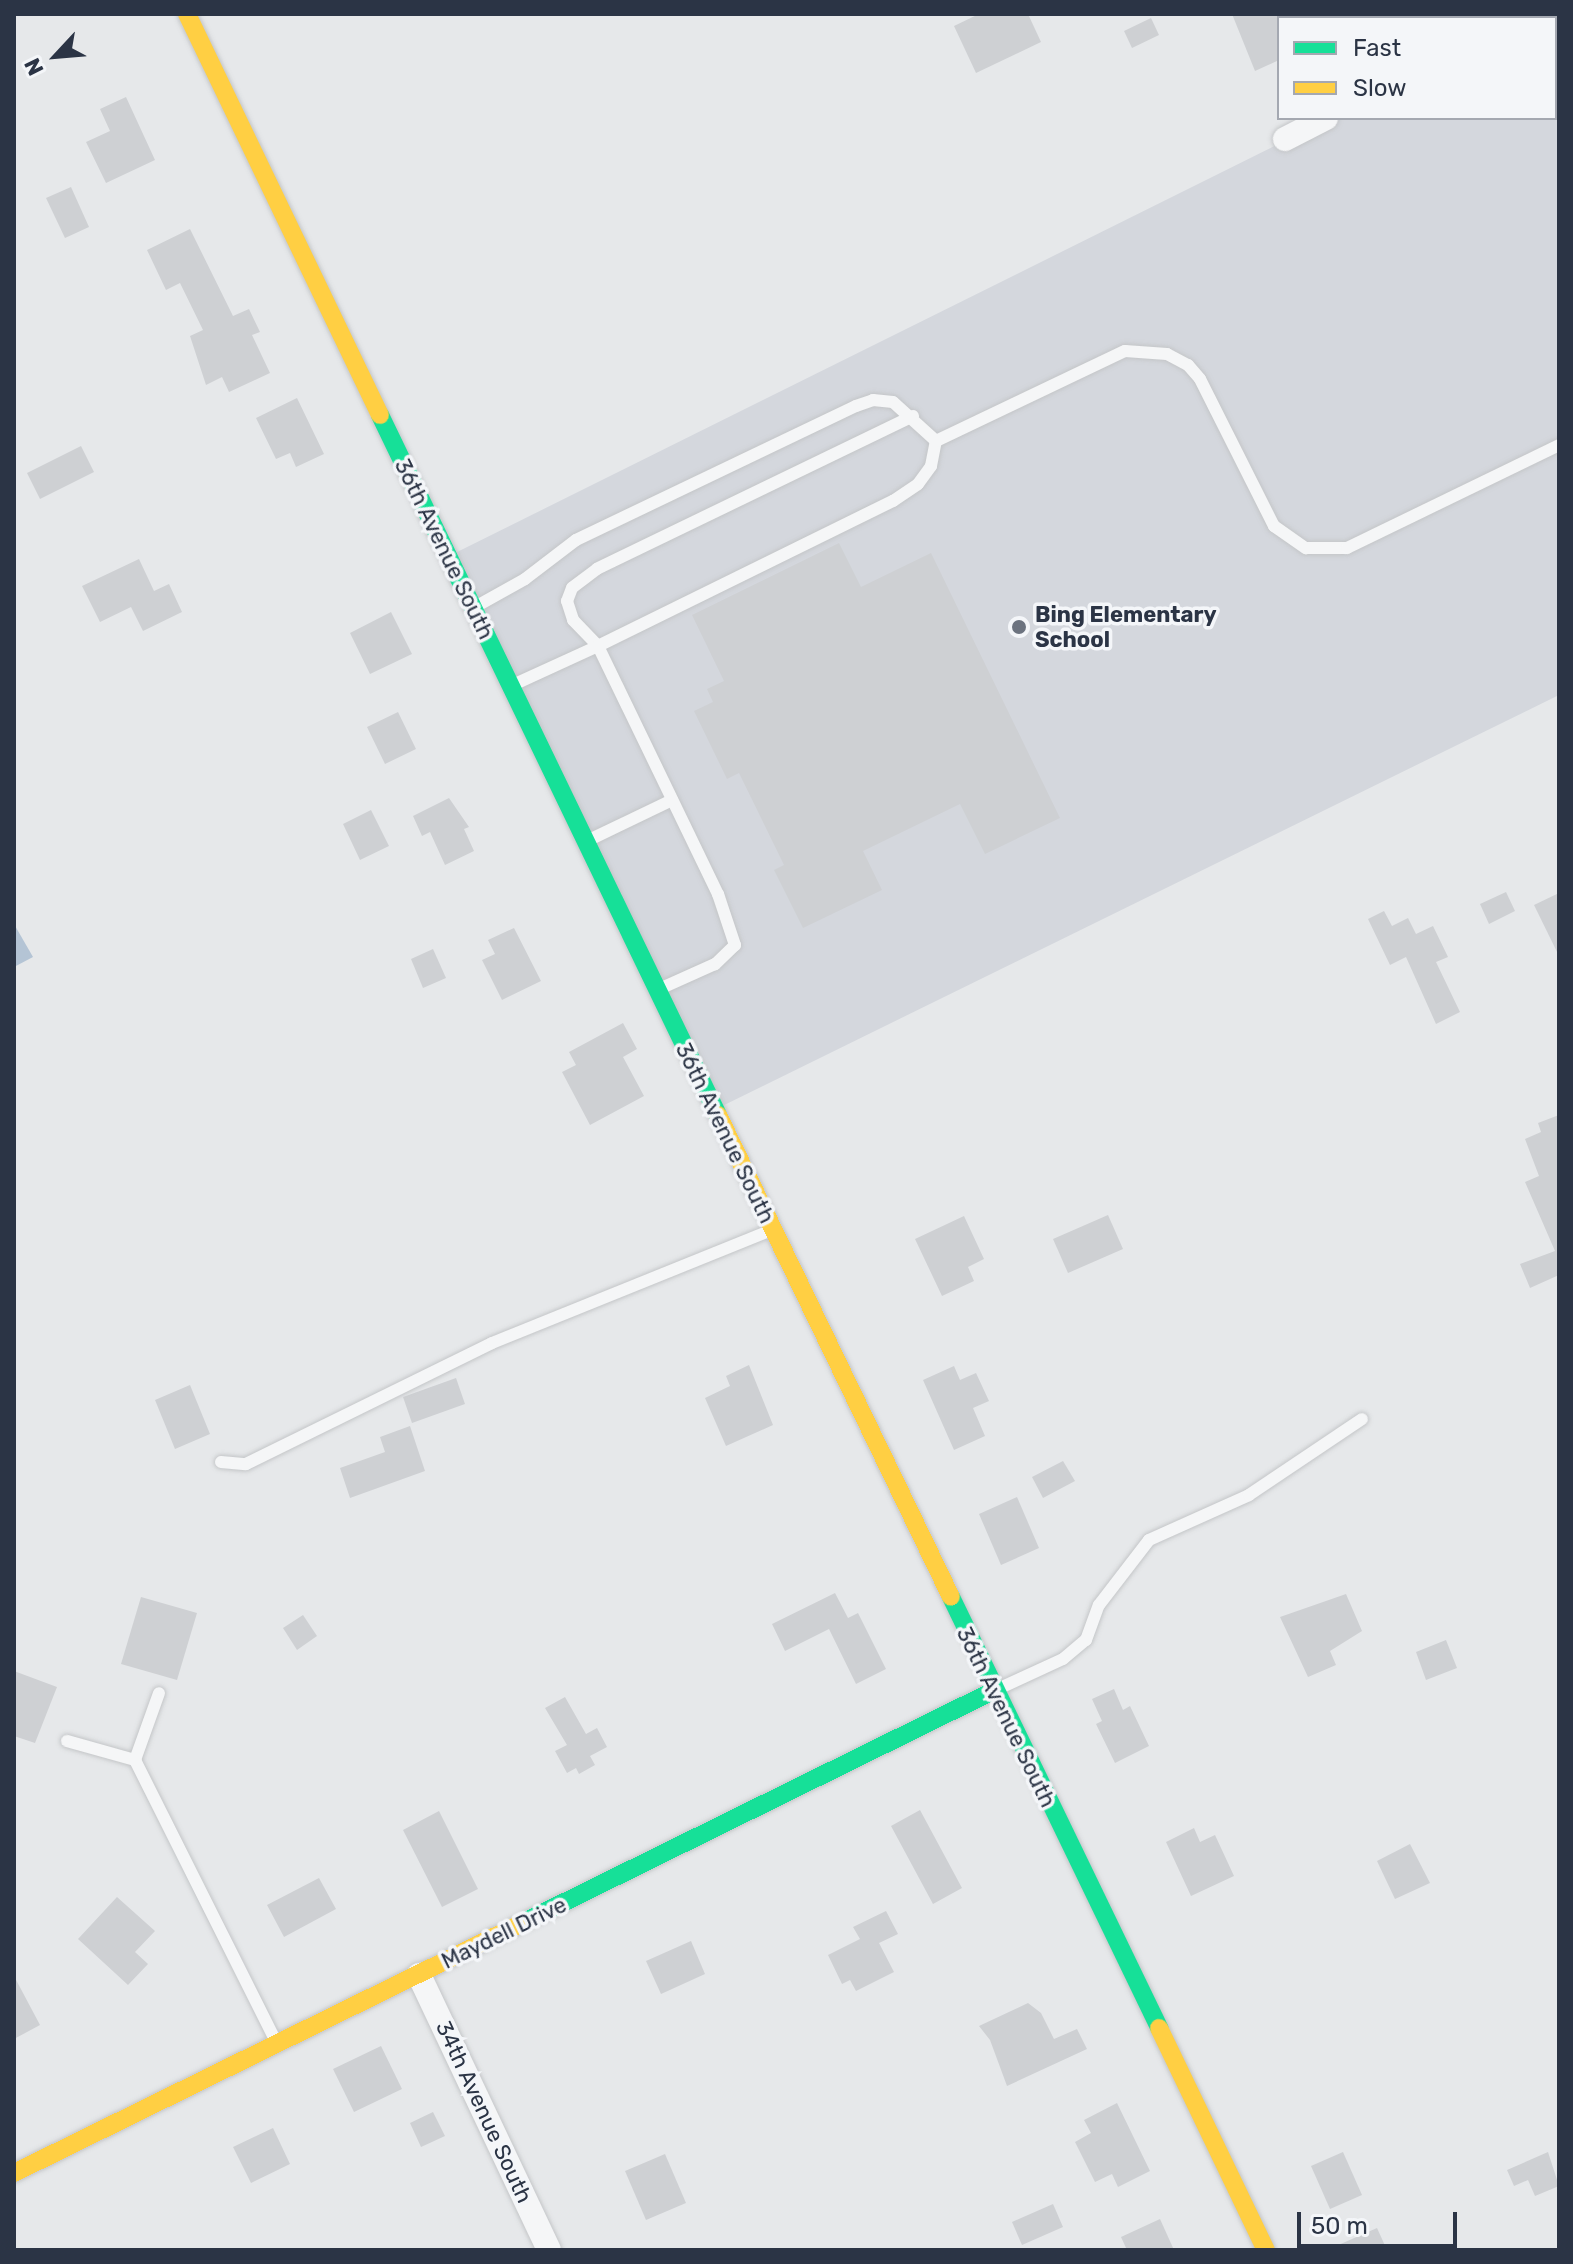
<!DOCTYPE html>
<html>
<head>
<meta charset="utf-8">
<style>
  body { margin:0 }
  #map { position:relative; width:1573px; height:2264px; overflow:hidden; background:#e6e8ea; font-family:Rubik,sans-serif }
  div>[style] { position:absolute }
  .built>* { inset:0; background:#d4d7dd }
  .water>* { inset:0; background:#b4c4d5 }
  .building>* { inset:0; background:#ced0d3 }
  .roads { filter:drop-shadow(0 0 2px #c4c6c8) drop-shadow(0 0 2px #c4c6c8) }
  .lane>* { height:12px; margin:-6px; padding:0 6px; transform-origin:6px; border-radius:6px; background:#f5f6f7 }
  .street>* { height:24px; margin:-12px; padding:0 12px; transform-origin:12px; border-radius:12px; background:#f5f6f7 }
  .fast>* { height:18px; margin:-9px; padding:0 9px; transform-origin:9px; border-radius:9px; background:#16e098 }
  .slow>* { height:18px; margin:-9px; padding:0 9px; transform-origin:9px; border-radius:9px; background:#ffcf43 }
  .dots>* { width:22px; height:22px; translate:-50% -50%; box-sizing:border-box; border:4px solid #f4f6f9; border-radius:50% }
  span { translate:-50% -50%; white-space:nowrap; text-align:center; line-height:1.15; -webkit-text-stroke:7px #f4f6f9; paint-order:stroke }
  .street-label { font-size:22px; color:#2b3445 }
  .poi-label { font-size:22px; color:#2b3445; font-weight:700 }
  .left { translate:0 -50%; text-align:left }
  .frame { position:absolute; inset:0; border:16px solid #2b3445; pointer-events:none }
  .legend { position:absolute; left:1277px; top:16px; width:280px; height:104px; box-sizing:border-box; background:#f4f6f9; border:2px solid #a4a8b1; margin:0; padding:10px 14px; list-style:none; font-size:24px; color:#2b3445 }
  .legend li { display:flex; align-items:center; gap:16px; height:40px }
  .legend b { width:40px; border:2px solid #a4a8b1 }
  .north { position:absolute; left:16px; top:16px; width:80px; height:80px; -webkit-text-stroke:6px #f4f6f9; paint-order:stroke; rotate:244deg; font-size:22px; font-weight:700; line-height:32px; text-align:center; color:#2b3445 }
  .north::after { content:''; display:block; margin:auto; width:28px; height:36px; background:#2b3445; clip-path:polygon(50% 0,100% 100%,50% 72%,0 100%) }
  .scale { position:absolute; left:1297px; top:2212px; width:160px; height:36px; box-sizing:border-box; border:4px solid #2b3445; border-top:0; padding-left:10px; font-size:24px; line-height:28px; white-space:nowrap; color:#2b3445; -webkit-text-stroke:6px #f4f6f9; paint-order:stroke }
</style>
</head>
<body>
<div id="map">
  <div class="built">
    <i style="clip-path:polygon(1538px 14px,1559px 14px,1559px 695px,712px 1111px,445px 558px,1331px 118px,1555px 118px,1555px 18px,1530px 18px)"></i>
  </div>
  <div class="water">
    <i style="clip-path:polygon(14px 924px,33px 957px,14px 967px)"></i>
  </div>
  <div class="building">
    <i style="clip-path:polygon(979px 14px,1028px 14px,1041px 42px,976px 73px,954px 26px)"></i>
    <i style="clip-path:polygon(1232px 14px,1279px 14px,1279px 60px,1255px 71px)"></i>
    <i style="clip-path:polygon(1151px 18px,1159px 35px,1132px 48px,1124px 31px)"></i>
    <i style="clip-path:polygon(126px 97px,155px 160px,106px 183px,86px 142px,110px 131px,100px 109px)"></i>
    <i style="clip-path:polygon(71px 187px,89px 227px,65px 238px,46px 198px)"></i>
    <i style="clip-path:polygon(190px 229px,233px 316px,249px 309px,260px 332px,252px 335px,270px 373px,229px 392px,222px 377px,206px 385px,190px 336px,203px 330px,180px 283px,166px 290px,147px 250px)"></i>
    <i style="clip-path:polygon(297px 398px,324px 454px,296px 467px,290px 453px,276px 459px,256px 418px)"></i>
    <i style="clip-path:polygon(81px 446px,94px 472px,40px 499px,27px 473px)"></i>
    <i style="clip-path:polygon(839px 543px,861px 587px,931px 553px,1060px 818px,985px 854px,960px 804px,863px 851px,882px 890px,803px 928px,774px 870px,784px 865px,739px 773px,727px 779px,694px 711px,713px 702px,707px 689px,724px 681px,692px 615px)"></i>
    <i style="clip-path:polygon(139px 559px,154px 591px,169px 584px,182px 612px,143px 631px,131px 607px,100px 622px,82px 586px)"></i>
    <i style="clip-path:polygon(391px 612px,412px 654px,370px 674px,350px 633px)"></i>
    <i style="clip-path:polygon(398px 712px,416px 749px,385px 764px,367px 727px)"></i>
    <i style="clip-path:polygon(449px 798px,469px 827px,464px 829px,474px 851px,445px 865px,430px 832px,422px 836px,413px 816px)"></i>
    <i style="clip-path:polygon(371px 810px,389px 846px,360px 860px,343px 824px)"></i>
    <i style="clip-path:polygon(1506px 892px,1515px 911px,1489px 924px,1480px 904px)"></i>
    <i style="clip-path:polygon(1559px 893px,1559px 956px,1534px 905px)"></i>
    <i style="clip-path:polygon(1384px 911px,1392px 926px,1408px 918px,1416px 934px,1433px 926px,1448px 957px,1436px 962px,1460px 1012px,1436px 1024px,1406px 957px,1390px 965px,1368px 919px)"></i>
    <i style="clip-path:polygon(514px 928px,541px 981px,502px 1000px,482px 960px,495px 954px,488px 940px)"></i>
    <i style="clip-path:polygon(433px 949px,446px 978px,423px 988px,411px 959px)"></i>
    <i style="clip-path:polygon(623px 1023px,637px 1049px,623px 1057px,644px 1096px,590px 1125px,562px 1072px,576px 1065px,569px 1052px)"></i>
    <i style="clip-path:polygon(1559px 1115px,1559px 1275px,1530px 1288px,1520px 1264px,1555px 1251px,1525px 1182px,1539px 1176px,1525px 1139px,1541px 1132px,1538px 1123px)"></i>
    <i style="clip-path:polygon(1108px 1215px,1123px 1249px,1068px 1273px,1053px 1239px)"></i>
    <i style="clip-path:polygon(964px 1216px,984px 1259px,968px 1267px,974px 1281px,942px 1296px,915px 1239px)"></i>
    <i style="clip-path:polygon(749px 1365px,773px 1425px,726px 1446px,705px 1398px,730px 1386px,726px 1376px)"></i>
    <i style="clip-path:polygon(954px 1366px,960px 1380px,976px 1373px,989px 1401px,973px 1408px,985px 1436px,954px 1450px,923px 1380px)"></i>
    <i style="clip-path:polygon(456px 1378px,465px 1404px,412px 1423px,403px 1397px)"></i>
    <i style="clip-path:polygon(190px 1385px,210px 1434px,175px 1449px,155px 1400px)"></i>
    <i style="clip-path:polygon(410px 1426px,425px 1471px,350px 1498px,340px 1468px,385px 1452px,380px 1437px)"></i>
    <i style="clip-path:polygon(1063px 1461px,1075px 1481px,1043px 1498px,1032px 1477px)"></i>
    <i style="clip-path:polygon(1017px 1497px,1039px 1548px,1001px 1565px,979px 1514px)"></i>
    <i style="clip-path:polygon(835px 1593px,848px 1618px,858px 1613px,886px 1669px,856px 1684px,829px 1629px,785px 1651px,772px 1624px)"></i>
    <i style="clip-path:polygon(1346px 1594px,1362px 1631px,1330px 1651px,1336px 1665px,1308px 1677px,1280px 1617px)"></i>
    <i style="clip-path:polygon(141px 1597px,197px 1613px,177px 1680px,121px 1664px)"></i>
    <i style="clip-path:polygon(303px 1615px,317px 1636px,297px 1650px,283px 1628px)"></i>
    <i style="clip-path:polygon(1446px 1640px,1457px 1668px,1426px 1680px,1416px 1652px)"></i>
    <i style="clip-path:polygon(14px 1671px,57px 1687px,35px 1743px,14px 1736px)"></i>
    <i style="clip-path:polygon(1114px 1689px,1123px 1710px,1130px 1706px,1149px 1746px,1115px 1763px,1096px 1724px,1102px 1721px,1092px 1699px)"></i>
    <i style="clip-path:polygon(565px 1697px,586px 1734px,597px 1728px,607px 1747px,590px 1756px,595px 1765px,579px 1774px,576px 1768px,567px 1773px,555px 1751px,567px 1745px,545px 1708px)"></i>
    <i style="clip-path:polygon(920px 1810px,962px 1888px,933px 1904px,891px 1826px)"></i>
    <i style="clip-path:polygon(439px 1811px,478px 1889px,442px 1907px,403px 1830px)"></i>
    <i style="clip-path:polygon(1194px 1828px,1200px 1842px,1215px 1835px,1234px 1876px,1191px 1896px,1166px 1842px)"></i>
    <i style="clip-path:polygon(1410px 1844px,1430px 1883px,1395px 1899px,1377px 1861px)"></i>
    <i style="clip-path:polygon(319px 1878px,336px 1909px,284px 1937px,267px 1905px)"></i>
    <i style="clip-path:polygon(117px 1897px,155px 1931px,135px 1952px,148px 1964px,128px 1985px,78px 1939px)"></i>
    <i style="clip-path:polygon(886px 1911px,898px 1934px,879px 1943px,894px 1972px,856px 1991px,850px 1980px,842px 1984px,828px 1955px,860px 1939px,853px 1927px)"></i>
    <i style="clip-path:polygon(691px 1941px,705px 1974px,661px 1994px,646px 1961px)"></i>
    <i style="clip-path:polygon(14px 1976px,40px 2025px,14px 2039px)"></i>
    <i style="clip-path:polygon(1028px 2003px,1041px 2013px,1054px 2039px,1077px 2029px,1087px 2049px,1007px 2086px,990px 2040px,979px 2026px)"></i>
    <i style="clip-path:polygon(381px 2046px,402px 2089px,354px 2112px,333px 2069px)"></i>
    <i style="clip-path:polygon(1117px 2103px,1150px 2171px,1118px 2187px,1112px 2174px,1095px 2182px,1075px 2142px,1091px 2133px,1084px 2120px)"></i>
    <i style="clip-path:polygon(433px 2112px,445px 2136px,421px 2147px,410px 2123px)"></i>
    <i style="clip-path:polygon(273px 2128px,290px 2164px,251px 2183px,233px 2147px)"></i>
    <i style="clip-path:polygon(1343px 2152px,1362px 2195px,1330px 2209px,1311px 2166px)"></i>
    <i style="clip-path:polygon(1548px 2152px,1559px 2186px,1535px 2196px,1528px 2180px,1514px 2186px,1507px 2170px)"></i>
    <i style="clip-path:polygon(665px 2154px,686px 2203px,646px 2220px,625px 2171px)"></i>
    <i style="clip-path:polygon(1053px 2204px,1063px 2227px,1022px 2245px,1012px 2222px)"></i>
    <i style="clip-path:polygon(1160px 2219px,1174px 2250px,1127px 2250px,1121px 2237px)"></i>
    <i style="clip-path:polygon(1377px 2228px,1387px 2250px,1327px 2250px)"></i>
  </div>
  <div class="roads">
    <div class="lane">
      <i style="left:913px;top:416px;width:351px;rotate:154.2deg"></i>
      <i style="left:597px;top:569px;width:31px;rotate:143deg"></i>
      <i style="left:572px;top:588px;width:14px;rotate:111deg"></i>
      <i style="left:567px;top:601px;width:20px;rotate:72deg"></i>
      <i style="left:573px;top:620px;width:36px;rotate:46deg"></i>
      <i style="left:598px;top:646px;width:329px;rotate:-26.2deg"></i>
      <i style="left:893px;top:501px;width:30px;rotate:-34deg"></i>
      <i style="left:918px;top:484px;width:22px;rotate:-54deg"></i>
      <i style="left:931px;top:466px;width:25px;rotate:-79deg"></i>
      <i style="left:936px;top:441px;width:209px;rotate:-25.5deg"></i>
      <i style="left:1125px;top:351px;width:42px;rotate:4.1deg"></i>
      <i style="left:1167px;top:354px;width:24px;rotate:28deg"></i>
      <i style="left:1188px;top:365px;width:18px;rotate:49deg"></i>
      <i style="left:1200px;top:379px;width:165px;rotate:63.3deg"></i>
      <i style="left:1274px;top:526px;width:39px;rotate:35deg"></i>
      <i style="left:1306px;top:548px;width:41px"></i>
      <i style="left:1347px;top:548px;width:236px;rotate:-25.9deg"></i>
      <i style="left:475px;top:607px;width:57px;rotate:-29.2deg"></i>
      <i style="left:525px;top:579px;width:64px;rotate:-37.4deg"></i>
      <i style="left:576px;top:540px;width:310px;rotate:-25.6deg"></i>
      <i style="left:856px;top:406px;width:18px;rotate:-19deg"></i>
      <i style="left:873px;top:400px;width:20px;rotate:6deg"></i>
      <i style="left:893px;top:402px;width:58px;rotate:42.2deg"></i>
      <i style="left:515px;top:684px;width:91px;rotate:-24.6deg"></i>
      <i style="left:598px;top:646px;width:276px;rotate:64.2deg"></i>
      <i style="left:718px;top:894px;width:54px;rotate:71.6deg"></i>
      <i style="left:735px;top:945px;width:28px;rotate:136deg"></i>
      <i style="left:715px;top:964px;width:61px;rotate:155.9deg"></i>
      <i style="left:589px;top:840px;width:92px;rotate:-25.7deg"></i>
      <i style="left:221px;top:1462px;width:25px;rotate:5deg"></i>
      <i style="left:246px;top:1464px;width:274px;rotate:-26.2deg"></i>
      <i style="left:492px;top:1343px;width:299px;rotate:-22deg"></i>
      <i style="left:1000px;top:1688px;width:69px;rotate:-24.7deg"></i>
      <i style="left:1063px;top:1659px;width:30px;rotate:-40deg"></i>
      <i style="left:1086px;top:1640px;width:37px;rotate:-70deg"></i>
      <i style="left:1099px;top:1605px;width:82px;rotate:-52.4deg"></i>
      <i style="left:1149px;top:1540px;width:110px;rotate:-24.2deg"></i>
      <i style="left:1249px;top:1495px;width:136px;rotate:-33.9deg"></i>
      <i style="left:67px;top:1741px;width:71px;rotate:15.6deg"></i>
      <i style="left:135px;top:1760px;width:314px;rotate:63.4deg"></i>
      <i style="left:135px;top:1760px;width:71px;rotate:-70.3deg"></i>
    </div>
    <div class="street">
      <i style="left:1523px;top:18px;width:9px;rotate:-27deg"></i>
      <i style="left:1285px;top:139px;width:46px;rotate:-27.1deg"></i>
      <i style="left:419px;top:1975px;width:304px;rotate:64.7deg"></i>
    </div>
    <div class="fast">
      <i style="left:380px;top:415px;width:777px;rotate:64.23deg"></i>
      <i style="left:951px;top:1597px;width:479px;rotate:64.2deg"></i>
      <i style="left:522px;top:1923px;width:525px;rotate:-26.22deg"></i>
    </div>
    <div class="slow">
      <i style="left:187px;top:14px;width:445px;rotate:64.3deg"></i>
      <i style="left:718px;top:1115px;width:535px;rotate:64.2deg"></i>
      <i style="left:1159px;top:2028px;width:246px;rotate:64.3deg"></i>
      <i style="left:14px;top:2173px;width:566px;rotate:-26.2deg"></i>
    </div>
  </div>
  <div class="dots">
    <i style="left:1019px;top:627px;background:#6c737f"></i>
  </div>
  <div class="street-label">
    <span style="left:444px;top:549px;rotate:64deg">36th Avenue South</span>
    <span style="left:725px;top:1133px;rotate:64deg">36th Avenue South</span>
    <span style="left:1006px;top:1717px;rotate:64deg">36th Avenue South</span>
    <span style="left:504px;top:1933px;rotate:-26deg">Maydell Drive</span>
    <span style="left:484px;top:2112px;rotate:65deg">34th Avenue South</span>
  </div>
  <div class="poi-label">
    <span class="left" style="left:1035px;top:627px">Bing Elementary<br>School</span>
  </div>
  <div class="frame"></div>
  <ul class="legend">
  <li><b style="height:10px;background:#16e098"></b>Fast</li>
  <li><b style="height:10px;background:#ffcf43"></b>Slow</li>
  </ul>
  <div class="north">N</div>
  <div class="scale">50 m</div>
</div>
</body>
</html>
